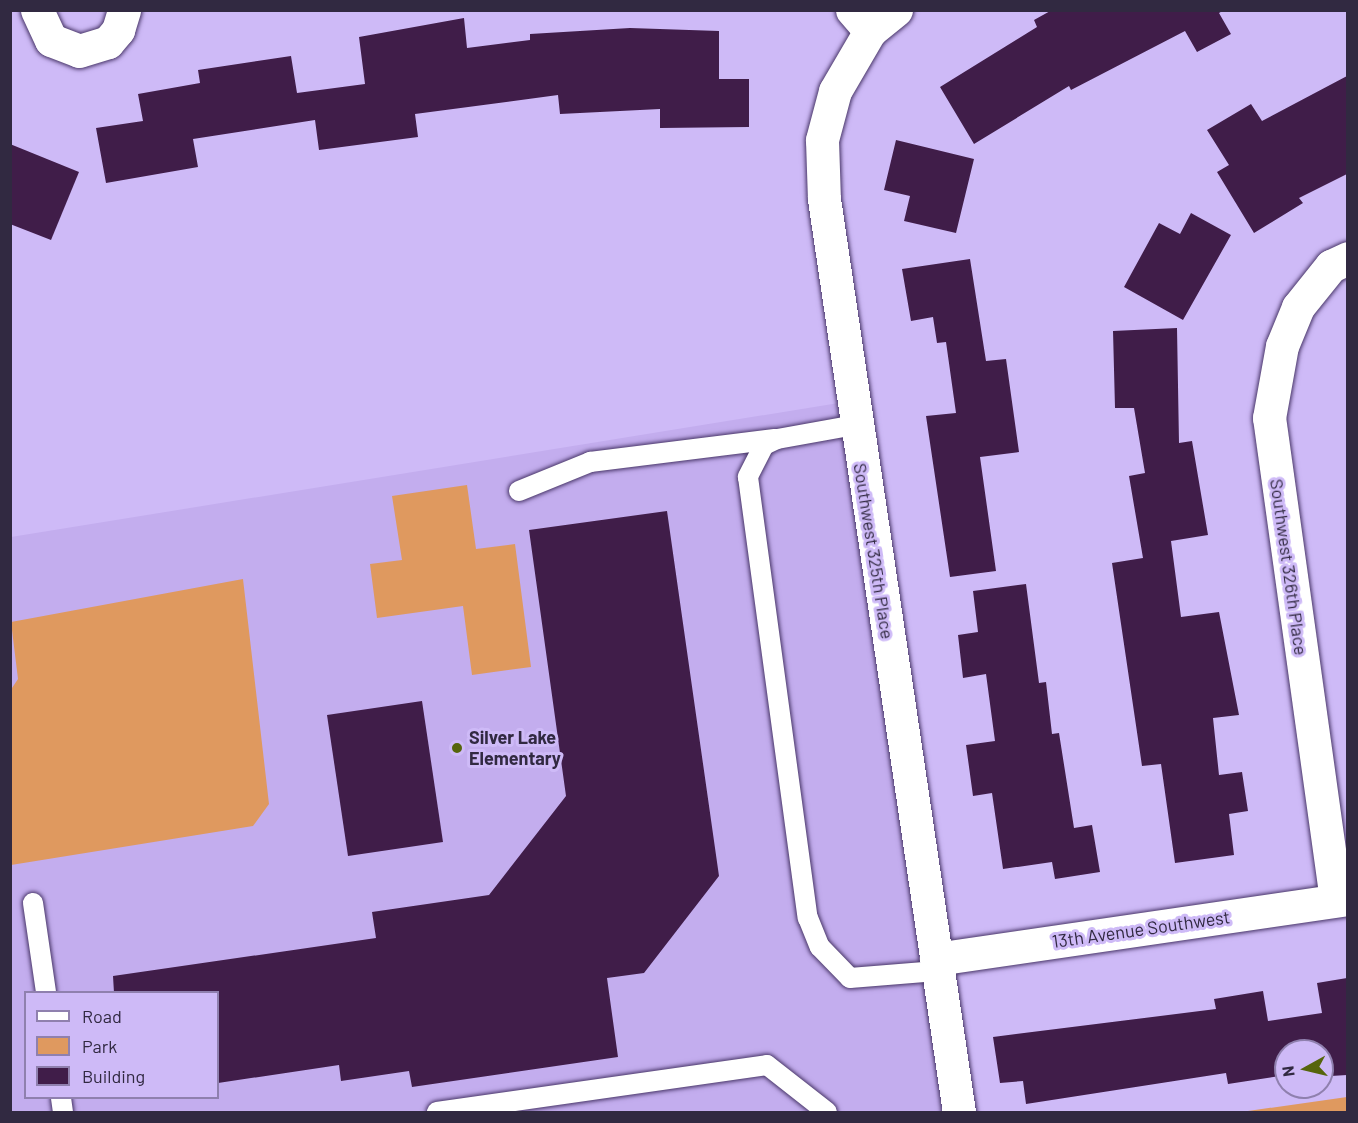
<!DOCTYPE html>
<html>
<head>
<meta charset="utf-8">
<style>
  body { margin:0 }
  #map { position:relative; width:1358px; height:1123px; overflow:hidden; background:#cebaf7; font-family:Barlow,sans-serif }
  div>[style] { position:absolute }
  .built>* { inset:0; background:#c3adee }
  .green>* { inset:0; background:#df995f }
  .building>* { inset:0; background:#401d49 }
  .roads { filter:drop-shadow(0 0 2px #493669) drop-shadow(0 0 2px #493669) }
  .service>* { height:20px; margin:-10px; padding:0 10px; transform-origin:10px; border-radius:10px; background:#fff }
  .minor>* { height:33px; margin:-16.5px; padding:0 16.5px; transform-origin:16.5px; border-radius:16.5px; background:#fff }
  .dots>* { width:16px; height:16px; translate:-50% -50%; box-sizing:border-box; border:3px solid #cebaf7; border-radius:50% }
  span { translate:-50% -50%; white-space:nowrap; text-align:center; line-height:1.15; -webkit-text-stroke:6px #cebaf7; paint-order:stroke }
  .street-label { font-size:18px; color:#312941 }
  .poi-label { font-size:18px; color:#312941; font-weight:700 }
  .left { translate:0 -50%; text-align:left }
  .frame { position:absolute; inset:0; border:12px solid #312941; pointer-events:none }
  .legend { position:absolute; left:24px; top:991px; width:195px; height:108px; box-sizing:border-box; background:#cebaf7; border:2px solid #8f80ae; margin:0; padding:8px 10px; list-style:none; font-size:18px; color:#312941 }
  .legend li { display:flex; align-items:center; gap:12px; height:30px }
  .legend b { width:30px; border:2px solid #8f80ae }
  .north { position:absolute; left:1274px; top:1039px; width:60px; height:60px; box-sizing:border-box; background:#cebaf7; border:2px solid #8f80ae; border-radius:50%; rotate:262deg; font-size:16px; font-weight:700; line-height:24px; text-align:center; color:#312941 }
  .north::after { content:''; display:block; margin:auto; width:21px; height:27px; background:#56650c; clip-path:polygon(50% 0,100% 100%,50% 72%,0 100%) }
</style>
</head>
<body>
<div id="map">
  <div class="built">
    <i style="clip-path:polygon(evenodd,851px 401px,959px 1112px,11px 1112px,11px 537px,851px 401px,26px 992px,218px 992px,218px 1098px,26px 1098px,26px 992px)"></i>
  </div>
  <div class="green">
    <i style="clip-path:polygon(467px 485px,476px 549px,515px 544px,531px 667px,472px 675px,463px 606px,377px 618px,370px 564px,402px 560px,392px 496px)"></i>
    <i style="clip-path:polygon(243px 579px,269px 804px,253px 826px,11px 865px,10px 691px,18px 679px,11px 622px)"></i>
    <i style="clip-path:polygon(1347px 1097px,1347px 1112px,1241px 1112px)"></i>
  </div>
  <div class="building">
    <i style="clip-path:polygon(1052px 10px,1224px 10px,1219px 13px,1231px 34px,1197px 52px,1185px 31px,1071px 90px,1069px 86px,974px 144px,940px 87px,1037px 27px,1034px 20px)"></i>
    <i style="clip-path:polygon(464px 18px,467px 48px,530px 40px,530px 34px,630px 28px,719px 31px,719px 79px,749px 79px,749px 127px,660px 128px,660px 109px,560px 114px,558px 95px,415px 114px,418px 137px,319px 150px,315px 120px,193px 139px,198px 167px,106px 183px,96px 128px,143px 121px,138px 94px,200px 83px,198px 70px,291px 56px,297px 93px,365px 84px,359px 37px)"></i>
    <i style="clip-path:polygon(1347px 76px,1347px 174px,1299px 198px,1303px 203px,1254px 233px,1217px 172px,1229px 165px,1207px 130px,1251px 104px,1262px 121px)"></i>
    <i style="clip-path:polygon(896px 140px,974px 159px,956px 233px,904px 221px,910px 196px,884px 190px)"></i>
    <i style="clip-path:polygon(10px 144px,79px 172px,51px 240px,10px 224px)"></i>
    <i style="clip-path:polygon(1191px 213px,1231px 235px,1183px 320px,1124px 287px,1159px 223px,1180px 234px)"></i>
    <i style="clip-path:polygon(970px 259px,986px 361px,1006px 359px,1019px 452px,980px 457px,996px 571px,950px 577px,926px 416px,956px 413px,946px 342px,937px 343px,933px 317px,911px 321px,902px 269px)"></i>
    <i style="clip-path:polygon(1177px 328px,1179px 443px,1192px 441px,1208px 535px,1171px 541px,1181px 617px,1219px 612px,1239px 715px,1213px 718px,1219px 775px,1242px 772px,1248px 811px,1229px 814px,1234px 855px,1175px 863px,1161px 764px,1142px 766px,1112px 563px,1143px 558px,1129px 476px,1145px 473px,1134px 408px,1115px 408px,1113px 331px)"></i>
    <i style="clip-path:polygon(667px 511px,719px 876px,644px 973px,607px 978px,618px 1057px,412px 1087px,409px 1071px,341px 1081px,339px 1065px,218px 1083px,218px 993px,114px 993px,113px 976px,376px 938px,372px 912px,489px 895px,566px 796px,529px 530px)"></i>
    <i style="clip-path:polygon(1026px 584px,1039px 683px,1046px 682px,1052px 734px,1059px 733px,1074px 828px,1092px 825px,1100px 872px,1055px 879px,1052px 862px,1003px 869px,992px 793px,973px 796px,966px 745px,995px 741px,986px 674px,963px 678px,958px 635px,978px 632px,973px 591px)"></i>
    <i style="clip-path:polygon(422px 701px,443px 842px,348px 856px,327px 715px)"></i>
    <i style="clip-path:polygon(1347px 978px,1347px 1075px,1331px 1076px,1330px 1068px,1322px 1069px,1322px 1051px,1286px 1051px,1286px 1075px,1228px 1084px,1226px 1073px,1026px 1104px,1023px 1081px,1000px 1083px,993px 1037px,1216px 1009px,1214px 999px,1263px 991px,1268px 1021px,1322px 1013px,1317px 983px)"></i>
  </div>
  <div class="roads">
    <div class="service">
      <i style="left:855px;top:425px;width:79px;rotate:169.8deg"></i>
      <i style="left:777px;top:439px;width:14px;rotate:155deg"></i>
      <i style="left:764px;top:445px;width:36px;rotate:117deg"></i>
      <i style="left:748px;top:477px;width:445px;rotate:82.3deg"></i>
      <i style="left:808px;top:918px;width:31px;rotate:68deg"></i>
      <i style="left:820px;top:947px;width:43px;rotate:45.9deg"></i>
      <i style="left:850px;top:978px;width:87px;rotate:-4.6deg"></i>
      <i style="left:519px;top:491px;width:77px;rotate:-22.2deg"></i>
      <i style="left:590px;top:462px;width:186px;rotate:-7.1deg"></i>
      <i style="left:33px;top:903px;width:90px;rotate:81.7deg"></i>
      <i style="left:61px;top:1098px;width:14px;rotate:82deg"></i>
      <i style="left:437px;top:1112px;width:333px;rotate:-8.1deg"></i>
      <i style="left:767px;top:1065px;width:76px;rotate:38.1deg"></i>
    </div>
    <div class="minor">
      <i style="left:37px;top:10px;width:33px;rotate:65deg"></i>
      <i style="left:51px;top:40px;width:30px;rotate:21deg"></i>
      <i style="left:79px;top:51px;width:30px;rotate:-17deg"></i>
      <i style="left:108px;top:42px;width:16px;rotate:-50deg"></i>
      <i style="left:118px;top:30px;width:21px;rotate:-73deg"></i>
      <i style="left:852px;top:10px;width:28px;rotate:49deg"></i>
      <i style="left:896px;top:10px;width:33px;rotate:141deg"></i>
      <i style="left:870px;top:31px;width:69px;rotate:120.3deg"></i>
      <i style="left:835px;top:91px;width:51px;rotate:104.9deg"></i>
      <i style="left:822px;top:140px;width:59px;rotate:88.1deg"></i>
      <i style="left:824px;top:199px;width:923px;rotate:81.59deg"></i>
      <i style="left:1336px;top:900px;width:487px;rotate:-97.9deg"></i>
      <i style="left:1269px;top:418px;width:73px;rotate:-79.8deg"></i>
      <i style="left:1282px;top:346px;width:42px;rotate:-67.7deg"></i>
      <i style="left:1298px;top:307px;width:53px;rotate:-51.2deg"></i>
      <i style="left:1331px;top:266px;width:19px;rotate:-25deg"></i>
      <i style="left:936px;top:959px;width:416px;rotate:-8.3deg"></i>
    </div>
  </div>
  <div class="dots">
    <i style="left:457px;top:748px;background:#56650c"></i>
  </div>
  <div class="street-label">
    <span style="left:874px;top:551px;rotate:81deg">Southwest 325th Place</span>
    <span style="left:1289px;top:567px;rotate:82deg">Southwest 326th Place</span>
    <span style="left:1141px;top:929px;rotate:-8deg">13th Avenue Southwest</span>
  </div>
  <div class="poi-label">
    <span class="left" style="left:469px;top:748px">Silver Lake<br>Elementary</span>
  </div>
  <div class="frame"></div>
  <ul class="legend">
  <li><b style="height:8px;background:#fff"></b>Road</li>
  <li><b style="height:16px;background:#df995f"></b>Park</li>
  <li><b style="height:16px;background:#401d49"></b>Building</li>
  </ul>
  <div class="north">N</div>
</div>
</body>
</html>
